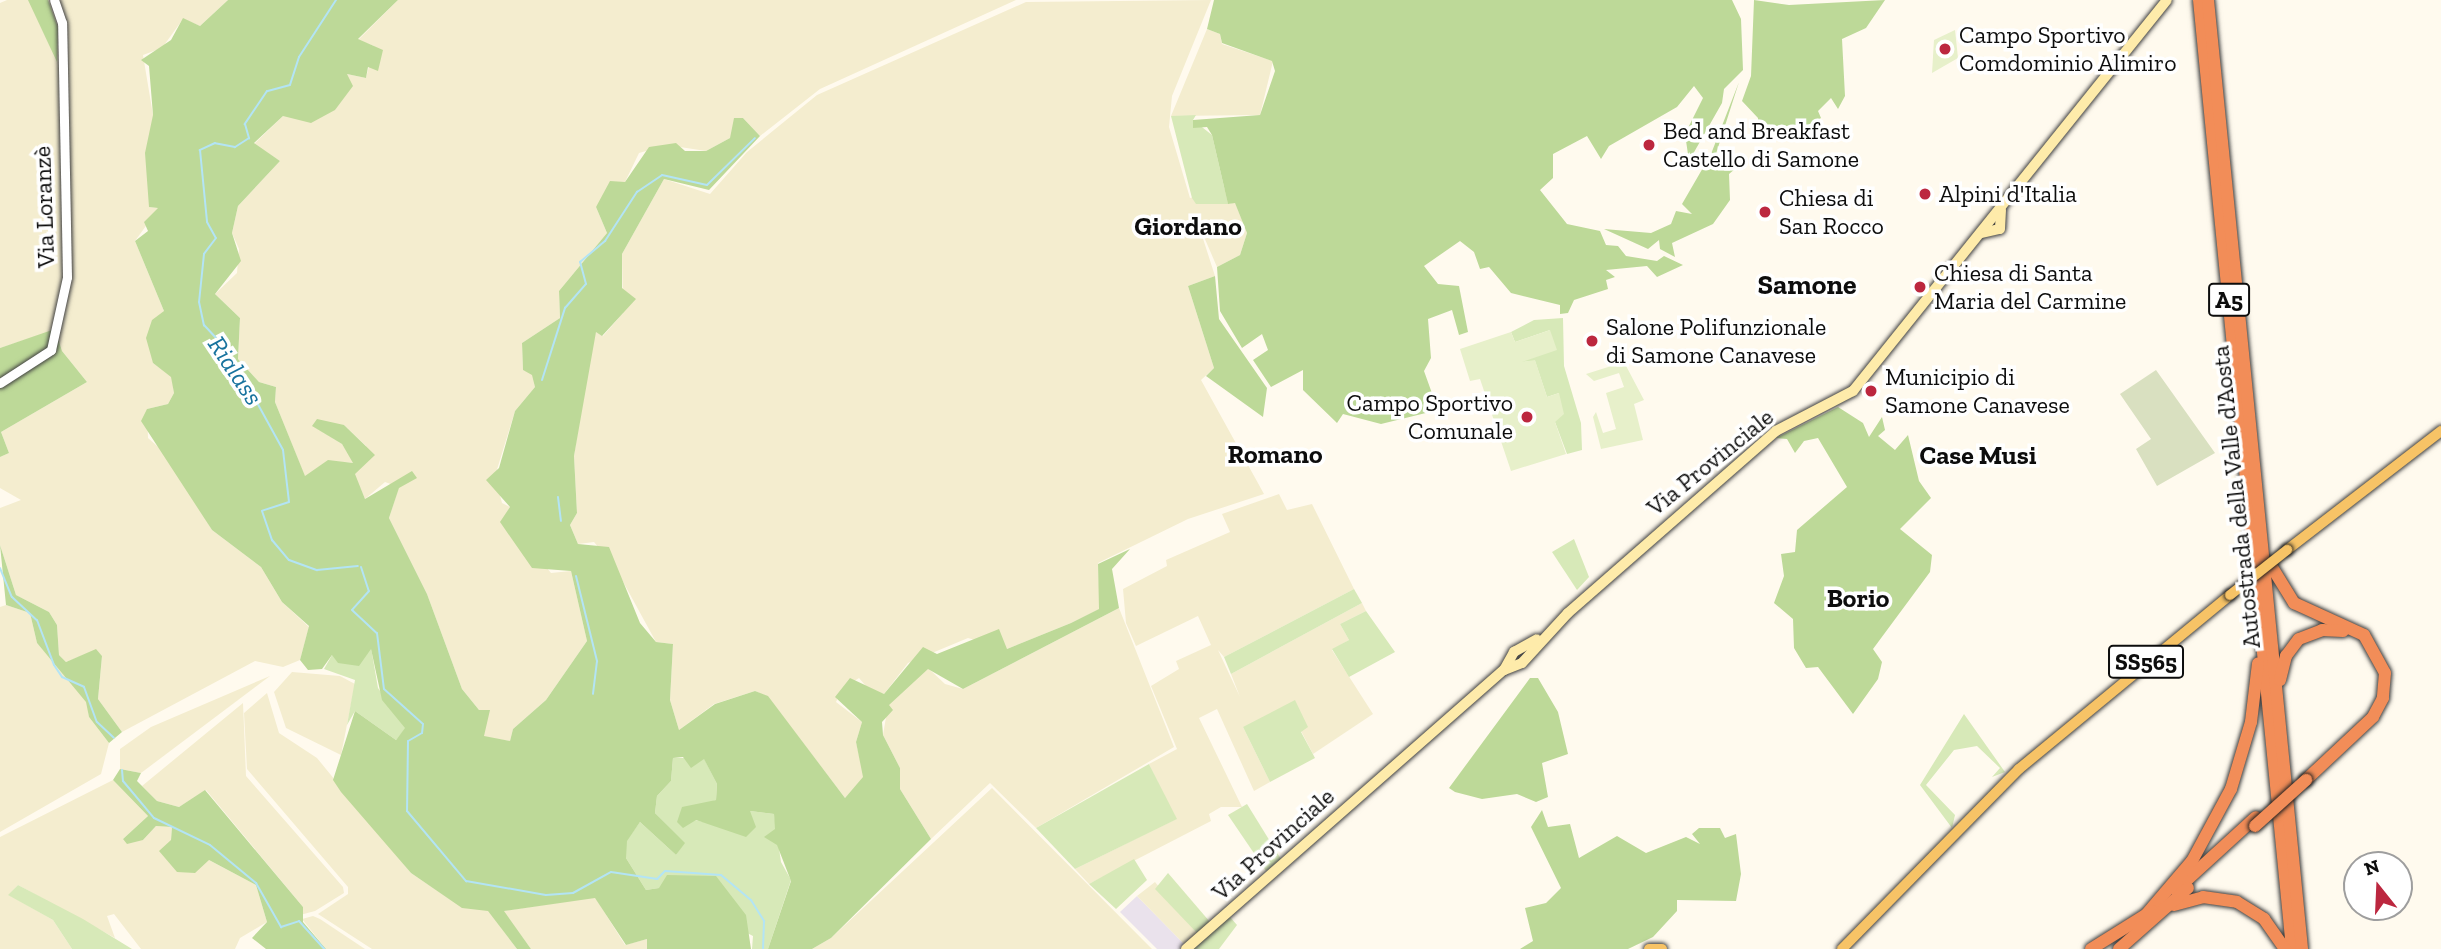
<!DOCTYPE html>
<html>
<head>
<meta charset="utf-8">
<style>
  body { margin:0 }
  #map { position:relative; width:2441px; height:949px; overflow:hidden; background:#fffaee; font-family:"Zilla Slab",serif }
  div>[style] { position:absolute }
  .industrial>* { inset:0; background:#eae2ec }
  .farmland>* { inset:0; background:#f4edcf }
  .green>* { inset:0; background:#d7e9b8 }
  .forest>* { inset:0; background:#bdd998 }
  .cemetery>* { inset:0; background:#d9e0c0 }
  .pitch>* { inset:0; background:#e7f0ca }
  .stream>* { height:2px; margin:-1px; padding:0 1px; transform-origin:1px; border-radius:1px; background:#b3e4f5 }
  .roads { filter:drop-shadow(0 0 2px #404040) drop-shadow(0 0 2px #404040) }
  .tertiary>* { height:9px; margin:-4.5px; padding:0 4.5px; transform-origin:4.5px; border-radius:4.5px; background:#fff }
  .secondary>* { height:10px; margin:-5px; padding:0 5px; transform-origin:5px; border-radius:5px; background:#feebaa }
  .primary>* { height:10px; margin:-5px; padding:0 5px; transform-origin:5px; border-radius:5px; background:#f7c366 }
  .motorway>* { height:12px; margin:-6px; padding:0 6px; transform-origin:6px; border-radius:6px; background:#f28d58 }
  .bridges { filter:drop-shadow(0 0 2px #1e1e1e) drop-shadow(0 0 2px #1e1e1e) }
  .primary-bridge>* { height:10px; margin:-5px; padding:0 5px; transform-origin:5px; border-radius:5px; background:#f7c366 }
  .motorway-bridge>* { height:12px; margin:-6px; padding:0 6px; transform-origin:6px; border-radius:6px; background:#f28d58 }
  .dots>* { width:19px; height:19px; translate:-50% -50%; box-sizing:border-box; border:4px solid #fff; border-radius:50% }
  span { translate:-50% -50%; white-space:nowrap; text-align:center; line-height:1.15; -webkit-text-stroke:7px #fff; paint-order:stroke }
  .shield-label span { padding:2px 5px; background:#fff; border:2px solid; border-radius:5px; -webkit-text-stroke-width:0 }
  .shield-label { font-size:23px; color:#0d0d0d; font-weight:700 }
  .poi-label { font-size:24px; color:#0d0d0d }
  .left { translate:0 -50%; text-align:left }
  .right { translate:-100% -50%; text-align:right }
  .street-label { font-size:24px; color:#0d0d0d }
  .neighbourhood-label { font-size:26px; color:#0d0d0d; font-weight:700 }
  .water-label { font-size:26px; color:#18739e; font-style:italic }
  .quarter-label { font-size:28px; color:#0d0d0d; font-weight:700 }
  .north { position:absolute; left:2343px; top:851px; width:70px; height:70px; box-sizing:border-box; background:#fff; border:2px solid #9e9e9e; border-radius:50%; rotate:342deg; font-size:19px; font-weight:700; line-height:28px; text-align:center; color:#0d0d0d }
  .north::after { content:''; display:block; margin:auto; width:24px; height:32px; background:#bc273f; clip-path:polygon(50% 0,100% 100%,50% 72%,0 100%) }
</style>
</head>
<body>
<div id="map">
  <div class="industrial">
    <i style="clip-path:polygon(1137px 896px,1184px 944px,1179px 949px,1157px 949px,1120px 912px)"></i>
  </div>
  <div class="farmland">
    <i style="clip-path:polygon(7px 0,228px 0,200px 26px,183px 19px,162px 48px,143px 55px,153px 115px,149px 207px,159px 208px,135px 241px,164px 311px,153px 363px,172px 377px,174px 393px,168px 404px,147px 409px,148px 438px,165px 453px,212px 530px,261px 567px,282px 602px,309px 627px,300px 660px,283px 667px,255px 661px,122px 732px,98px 699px,102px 656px,96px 650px,66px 662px,59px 655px,57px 625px,49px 612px,16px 595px,0 545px,0 508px,21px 500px,0 488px,0 457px,9px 453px,1px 432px,87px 382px,62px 351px,55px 330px,0 348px,0 3px)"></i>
    <i style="clip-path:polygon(398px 0,1016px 0,820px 89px,760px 136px,743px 118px,730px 138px,706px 151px,667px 145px,639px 153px,625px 182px,596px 207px,607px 233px,559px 291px,560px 318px,522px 343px,523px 370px,533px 374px,535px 387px,515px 411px,495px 476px,502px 503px,510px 507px,505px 516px,551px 573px,571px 571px,587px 641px,546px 700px,513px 729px,510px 741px,484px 737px,479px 710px,462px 689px,427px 594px,389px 518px,399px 487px,385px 482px,365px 499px,354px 474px,366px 446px,344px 425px,313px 426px,342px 444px,354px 463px,328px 461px,305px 477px,275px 402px,276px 387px,259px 382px,238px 359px,240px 318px,215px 294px,237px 273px,239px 249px,232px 233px,238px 206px,280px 161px,254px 144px,283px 116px,335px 110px,347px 74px,366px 78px,374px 46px,358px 40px)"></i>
    <i style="clip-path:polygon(1211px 0,1172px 96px,1169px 127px,1190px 198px,1227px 188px,1229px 204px,1235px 202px,1247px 233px,1240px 255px,1217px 267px,1198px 223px,1215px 276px,1188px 286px,1214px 368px,1201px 380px,1264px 494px,1188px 519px,1098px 563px,1100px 609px,1071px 623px,1007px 649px,968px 638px,908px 663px,884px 694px,871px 692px,859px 678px,842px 689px,836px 702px,862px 722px,856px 742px,864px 777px,845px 798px,768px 697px,755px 691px,714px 704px,679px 730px,670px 700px,673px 644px,656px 642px,615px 567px,594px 542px,578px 544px,570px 525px,577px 513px,574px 456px,590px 350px,596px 331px,603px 336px,623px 313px,622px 254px,664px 179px,710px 194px,747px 152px,817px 95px,1026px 2px)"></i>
    <i style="clip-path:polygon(1207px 29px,1220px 34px,1222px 44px,1273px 61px,1260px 115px,1171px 116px)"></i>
    <i style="clip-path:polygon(1279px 494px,1287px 510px,1312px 504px,1354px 589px,1224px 657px,1218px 650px,1240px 697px,1231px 674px,1362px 603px,1366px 611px,1340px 624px,1349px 640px,1332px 650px,1373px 714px,1313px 754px,1301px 731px,1243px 727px,1270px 782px,1254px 791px,1217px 709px,1199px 718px,1242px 807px,1221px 807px,1209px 814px,1211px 821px,1089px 884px,1075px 869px,1176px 819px,1149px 764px,1177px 749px,1151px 686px,1179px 669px,1176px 661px,1211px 645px,1198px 616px,1136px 646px,1126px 623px,1123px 589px,1167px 566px,1166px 560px,1230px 532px,1222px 514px)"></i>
    <i style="clip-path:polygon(6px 605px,30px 613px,37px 643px,87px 702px,89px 717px,109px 743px,101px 774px,0 832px,0 607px)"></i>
    <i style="clip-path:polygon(1119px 608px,1174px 747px,1036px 828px,990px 783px,931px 839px,900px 789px,900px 768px,883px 735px,888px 705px,928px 668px,945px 684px,963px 689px)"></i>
    <i style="clip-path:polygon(292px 672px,340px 676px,355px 684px,341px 755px,286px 728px,274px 692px)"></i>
    <i style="clip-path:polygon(270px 676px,141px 773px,120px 769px,120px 749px,151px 727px)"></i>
    <i style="clip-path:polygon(267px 693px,279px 733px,317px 758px,411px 873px,454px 902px,488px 910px,517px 949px,372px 949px,318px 914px,348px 894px,348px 887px,247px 769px,244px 713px)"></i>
    <i style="clip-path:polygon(243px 703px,246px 776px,343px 887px,344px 893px,315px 911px,300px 915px,303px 907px,206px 790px,179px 807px,157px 801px,142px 786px)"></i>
    <i style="clip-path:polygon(113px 780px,148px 816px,123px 839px,143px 840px,156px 826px,172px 827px,171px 840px,256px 885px,267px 922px,240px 938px,235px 949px,141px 949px,114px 914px,107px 916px,115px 938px,18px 885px,9px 895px,53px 920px,72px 949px,0 949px,0 837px)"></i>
    <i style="clip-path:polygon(992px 788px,1152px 949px,812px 949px,831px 938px)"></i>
    <i style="clip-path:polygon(1155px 882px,1197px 933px,1184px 944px,1137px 896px)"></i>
    <i style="clip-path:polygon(595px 897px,625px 945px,647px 939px,647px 949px,531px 949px,503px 911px)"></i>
    <i style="clip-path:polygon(313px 916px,320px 919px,365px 949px,326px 949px,302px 919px)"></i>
  </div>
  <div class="green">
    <i style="clip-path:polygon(1196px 115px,1193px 120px,1212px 135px,1228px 204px,1196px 204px,1192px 198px,1171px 116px)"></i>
    <i style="clip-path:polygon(1563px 318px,1564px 366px,1581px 423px,1582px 450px,1567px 454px,1555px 422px,1559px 393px,1547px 397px,1535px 361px,1521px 362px,1550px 330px,1515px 342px,1511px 332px,1534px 320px)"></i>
    <i style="clip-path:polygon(1574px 539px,1589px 577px,1577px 590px,1552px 552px)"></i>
    <i style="clip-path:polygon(1354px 589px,1362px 603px,1231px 674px,1224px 657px)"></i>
    <i style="clip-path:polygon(1366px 611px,1395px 652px,1349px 677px,1332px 649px,1349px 640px,1340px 624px)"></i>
    <i style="clip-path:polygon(371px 648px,378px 688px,406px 728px,396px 740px,355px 711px,347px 725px,355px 680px,324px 669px,332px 655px)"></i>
    <i style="clip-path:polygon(1295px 700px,1308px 727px,1301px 732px,1315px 758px,1270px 782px,1243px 727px)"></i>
    <i style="clip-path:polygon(1964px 714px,2005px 772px,1992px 777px,2000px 768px,1977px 746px,1954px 750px,1926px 785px,1955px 815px,1952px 828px,1920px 785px)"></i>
    <i style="clip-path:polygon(673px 758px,704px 758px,717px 784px,716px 800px,689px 810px,695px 820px,737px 830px,750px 811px,774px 814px,781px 862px,791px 880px,768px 949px,752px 949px,753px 936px,659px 888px,646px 890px,626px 858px,626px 841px,640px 822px,676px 855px,684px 843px,655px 813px,657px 796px,671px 781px)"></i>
    <i style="clip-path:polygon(1149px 764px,1177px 819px,1075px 869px,1036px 828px)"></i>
    <i style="clip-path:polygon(1247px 804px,1281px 859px,1266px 871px,1228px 815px)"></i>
    <i style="clip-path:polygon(1134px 859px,1147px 880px,1116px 909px,1089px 884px)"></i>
    <i style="clip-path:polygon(1168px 873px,1210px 922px,1197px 933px,1155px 889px)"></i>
    <i style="clip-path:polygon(18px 885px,83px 919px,132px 949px,72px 949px,53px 920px,8px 895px)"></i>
    <i style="clip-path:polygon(1230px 917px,1237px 925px,1219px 949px,1193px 949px)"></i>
  </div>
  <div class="forest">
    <i style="clip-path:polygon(28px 0,48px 0,58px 28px,57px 62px)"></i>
    <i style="clip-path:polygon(228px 0,398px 0,358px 39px,383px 50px,378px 71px,368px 67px,366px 78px,347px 74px,353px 86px,335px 110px,311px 123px,283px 116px,254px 143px,280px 161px,238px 206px,232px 233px,241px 261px,215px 294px,240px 318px,238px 359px,259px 382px,276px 387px,275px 402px,305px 476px,328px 460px,353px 463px,342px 444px,312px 426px,317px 419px,344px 425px,375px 455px,355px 474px,365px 499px,412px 471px,417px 478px,399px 488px,389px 518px,427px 594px,462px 689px,479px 710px,490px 710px,484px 736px,510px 741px,513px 729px,546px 700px,587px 641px,571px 571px,532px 568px,500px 522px,510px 507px,486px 480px,499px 468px,515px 411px,535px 387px,532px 375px,523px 370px,522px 343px,560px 318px,559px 291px,607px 233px,596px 207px,610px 181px,625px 182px,649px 147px,676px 143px,685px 151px,706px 151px,730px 138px,734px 118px,743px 118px,760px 136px,709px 190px,664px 179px,622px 254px,622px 288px,636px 299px,602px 336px,596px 332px,574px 456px,577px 513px,570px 525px,578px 544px,609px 547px,640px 623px,656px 642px,673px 644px,670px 700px,679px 730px,715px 704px,755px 691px,768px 696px,845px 798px,863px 777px,856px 742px,862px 722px,835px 697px,850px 678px,884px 694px,923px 647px,937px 654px,999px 629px,1007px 649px,1071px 623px,1099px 609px,1098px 564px,1130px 549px,1112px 569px,1119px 608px,963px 689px,928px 669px,889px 705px,893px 710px,882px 722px,883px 735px,900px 768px,900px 789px,931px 839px,831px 938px,812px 949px,768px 949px,791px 881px,777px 845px,764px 837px,775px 829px,774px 814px,750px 811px,756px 827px,746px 837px,696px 820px,683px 828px,677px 822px,682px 807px,716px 800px,717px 784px,704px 759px,691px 768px,683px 757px,673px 758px,671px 781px,657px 796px,655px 813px,685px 843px,676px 855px,640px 822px,627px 841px,626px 858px,646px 890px,659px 888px,667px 875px,716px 876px,746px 915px,751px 949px,647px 949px,647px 939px,626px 945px,595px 898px,504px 911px,531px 949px,517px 949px,488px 911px,462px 908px,411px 873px,341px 792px,333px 780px,355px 711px,396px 740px,405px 728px,382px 700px,371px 649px,359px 666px,338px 663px,332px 655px,322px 669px,308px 670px,300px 660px,309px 626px,282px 602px,261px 567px,212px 530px,141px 421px,147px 409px,168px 404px,174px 393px,171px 377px,153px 363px,146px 338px,152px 320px,164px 311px,135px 241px,148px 231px,144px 222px,158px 208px,149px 207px,145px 153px,153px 115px,149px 66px,141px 60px,171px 40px,183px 18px,200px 26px)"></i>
    <i style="clip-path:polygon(1214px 0,1732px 0,1741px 19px,1743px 70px,1724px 89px,1722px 103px,1689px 161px,1685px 134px,1703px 98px,1694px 86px,1677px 107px,1609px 146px,1601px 159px,1587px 136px,1553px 154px,1553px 178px,1540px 190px,1567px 224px,1600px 231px,1606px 245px,1618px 246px,1626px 256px,1657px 261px,1664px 256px,1683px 265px,1657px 277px,1647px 266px,1606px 270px,1615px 277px,1606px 280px,1608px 289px,1574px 300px,1568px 313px,1560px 314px,1560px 305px,1511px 293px,1489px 267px,1480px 269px,1474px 252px,1460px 241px,1424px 266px,1438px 284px,1459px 286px,1468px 332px,1459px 335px,1452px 310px,1428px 319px,1431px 358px,1424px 371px,1438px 410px,1381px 424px,1343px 414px,1337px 423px,1303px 390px,1303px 370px,1271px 387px,1253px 360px,1268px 350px,1262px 334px,1242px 348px,1220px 311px,1217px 267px,1240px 255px,1247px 233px,1235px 203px,1228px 204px,1212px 135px,1207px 127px,1193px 128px,1193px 120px,1260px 115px,1275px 71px,1272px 61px,1222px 43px,1220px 34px,1207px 29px)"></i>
    <i style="clip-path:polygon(1754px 0,1789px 5px,1885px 0,1866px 28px,1842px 39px,1845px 96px,1838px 109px,1831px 98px,1818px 111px,1821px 118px,1792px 134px,1784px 131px,1779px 141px,1762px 131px,1759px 140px,1758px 118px,1742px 101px,1751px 76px)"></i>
    <i style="clip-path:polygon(1739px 82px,1714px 160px,1723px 165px,1741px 154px,1741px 164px,1729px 174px,1730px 200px,1713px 224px,1672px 243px,1675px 257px,1660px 249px,1659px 240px,1648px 249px,1604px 229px,1651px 233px,1671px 224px,1676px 211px,1692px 214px,1682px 204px,1711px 154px)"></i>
    <i style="clip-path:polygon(1215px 276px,1219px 319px,1267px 388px,1263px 417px,1206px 376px,1214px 368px,1188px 286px)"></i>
    <i style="clip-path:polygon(55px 329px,62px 351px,87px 382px,1px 432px,9px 453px,0 457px,0 348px)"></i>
    <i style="clip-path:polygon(1838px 407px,1863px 423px,1869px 437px,1882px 417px,1885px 430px,1878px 436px,1895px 450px,1908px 435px,1919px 481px,1931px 498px,1900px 529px,1932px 555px,1930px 572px,1873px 649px,1882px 662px,1878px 679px,1853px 714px,1818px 667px,1806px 668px,1794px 648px,1793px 619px,1774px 603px,1784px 576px,1781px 554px,1795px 552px,1797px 530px,1847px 487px,1818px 438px,1804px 441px,1795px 453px,1787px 439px,1776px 438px)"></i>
    <i style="clip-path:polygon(0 545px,16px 595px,49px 612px,57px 625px,59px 655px,66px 662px,96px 649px,102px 656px,98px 699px,122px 732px,109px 743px,89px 717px,86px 702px,37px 643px,30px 613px,6px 605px)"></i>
    <i style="clip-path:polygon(1530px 678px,1538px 678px,1558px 712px,1568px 754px,1542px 763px,1548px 797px,1536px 802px,1517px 794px,1482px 799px,1455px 792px,1449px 788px)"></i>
    <i style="clip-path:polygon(120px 769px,141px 773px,137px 781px,157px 801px,179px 807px,205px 790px,303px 907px,303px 922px,326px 949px,266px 949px,252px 938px,267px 922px,256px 885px,209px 860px,195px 873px,177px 872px,159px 851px,171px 840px,172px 827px,156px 826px,143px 840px,127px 844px,123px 839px,148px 816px,113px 780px)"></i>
    <i style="clip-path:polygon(1542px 810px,1548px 827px,1570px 824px,1579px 858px,1617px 836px,1646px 853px,1686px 837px,1700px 844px,1692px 834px,1699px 828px,1720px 828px,1725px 838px,1736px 834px,1741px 874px,1736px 901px,1677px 900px,1677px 911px,1653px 937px,1628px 949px,1520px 949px,1533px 941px,1525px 908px,1546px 903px,1561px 888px,1531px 827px)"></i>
  </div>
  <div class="cemetery">
    <i style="clip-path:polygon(2156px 370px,2215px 453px,2157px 486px,2136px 449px,2151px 439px,2120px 394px)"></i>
  </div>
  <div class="pitch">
    <i style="clip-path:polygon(1955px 30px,1958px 58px,1932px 73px,1934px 40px)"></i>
    <i style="clip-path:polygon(1550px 330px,1557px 350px,1522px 362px,1535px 360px,1547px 397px,1559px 393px,1564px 414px,1555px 422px,1566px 454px,1511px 471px,1480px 379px,1470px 381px,1460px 349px,1511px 332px,1515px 342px)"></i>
    <i style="clip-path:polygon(1624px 362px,1644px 400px,1634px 404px,1643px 440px,1601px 449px,1593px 417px,1596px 412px,1603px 433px,1616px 429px,1606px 393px,1624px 387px,1619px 373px,1594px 381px,1586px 374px)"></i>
  </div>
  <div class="stream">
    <i style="left:336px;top:0;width:68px;rotate:123deg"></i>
    <i style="left:299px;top:57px;width:29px;rotate:108deg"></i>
    <i style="left:290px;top:85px;width:24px;rotate:165deg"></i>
    <i style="left:267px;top:91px;width:40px;rotate:124deg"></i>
    <i style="left:245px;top:124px;width:15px;rotate:74deg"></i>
    <i style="left:249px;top:138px;width:17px;rotate:147deg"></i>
    <i style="left:235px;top:147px;width:20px;rotate:-169deg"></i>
    <i style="left:215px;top:143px;width:17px;rotate:155deg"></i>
    <i style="left:200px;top:150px;width:72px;rotate:84.4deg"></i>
    <i style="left:207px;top:222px;width:18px;rotate:61deg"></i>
    <i style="left:216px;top:238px;width:20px;rotate:127deg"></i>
    <i style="left:204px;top:254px;width:48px;rotate:95.9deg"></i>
    <i style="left:199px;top:302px;width:24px;rotate:78deg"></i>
    <i style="left:204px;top:325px;width:26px;rotate:47deg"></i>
    <i style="left:222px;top:344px;width:17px;rotate:83deg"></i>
    <i style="left:224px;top:361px;width:49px;rotate:50.8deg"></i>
    <i style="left:255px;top:399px;width:58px;rotate:61.2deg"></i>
    <i style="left:283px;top:450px;width:52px;rotate:83.4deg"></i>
    <i style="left:289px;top:502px;width:28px;rotate:162deg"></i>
    <i style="left:262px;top:511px;width:31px;rotate:71deg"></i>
    <i style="left:272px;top:540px;width:26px;rotate:50deg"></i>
    <i style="left:289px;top:560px;width:30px;rotate:20deg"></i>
    <i style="left:317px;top:570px;width:41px;rotate:-5.6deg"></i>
    <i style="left:542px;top:380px;width:76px;rotate:-72.3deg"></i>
    <i style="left:565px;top:308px;width:32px;rotate:-49deg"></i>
    <i style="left:586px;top:284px;width:23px;rotate:-105deg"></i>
    <i style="left:580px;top:262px;width:33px;rotate:-40deg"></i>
    <i style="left:605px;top:241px;width:59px;rotate:-56.9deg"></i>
    <i style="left:637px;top:192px;width:30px;rotate:-34deg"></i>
    <i style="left:662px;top:175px;width:46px;rotate:12.5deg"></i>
    <i style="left:707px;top:185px;width:67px;rotate:-44.4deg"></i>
    <i style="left:558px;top:497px;width:24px;rotate:83deg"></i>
    <i style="left:361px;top:567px;width:25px;rotate:72deg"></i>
    <i style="left:369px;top:591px;width:25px;rotate:132deg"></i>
    <i style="left:352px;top:610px;width:34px;rotate:43deg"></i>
    <i style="left:377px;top:633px;width:56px;rotate:82.9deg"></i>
    <i style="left:384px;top:689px;width:52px;rotate:41.9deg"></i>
    <i style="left:423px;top:724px;width:9px;rotate:96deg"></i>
    <i style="left:422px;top:733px;width:16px;rotate:150deg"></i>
    <i style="left:408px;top:741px;width:70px;rotate:90.8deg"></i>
    <i style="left:407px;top:811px;width:92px;rotate:49.9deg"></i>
    <i style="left:466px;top:881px;width:81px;rotate:9.9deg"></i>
    <i style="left:546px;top:895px;width:27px;rotate:-4deg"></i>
    <i style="left:573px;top:893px;width:43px;rotate:-28.9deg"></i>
    <i style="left:611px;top:872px;width:47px;rotate:8.7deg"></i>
    <i style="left:657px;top:879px;width:11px;rotate:-45deg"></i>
    <i style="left:665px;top:871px;width:56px;rotate:4.1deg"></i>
    <i style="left:721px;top:875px;width:39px;rotate:40deg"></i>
    <i style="left:751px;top:900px;width:25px;rotate:58deg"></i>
    <i style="left:764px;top:921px;width:28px;rotate:92deg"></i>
    <i style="left:0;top:568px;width:31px;rotate:68deg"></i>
    <i style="left:12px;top:597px;width:34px;rotate:43deg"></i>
    <i style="left:37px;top:620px;width:48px;rotate:69.3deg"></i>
    <i style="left:54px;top:665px;width:14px;rotate:56deg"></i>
    <i style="left:62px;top:677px;width:24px;rotate:24deg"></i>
    <i style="left:84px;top:687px;width:37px;rotate:70deg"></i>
    <i style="left:97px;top:722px;width:23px;rotate:43deg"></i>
    <i style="left:576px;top:576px;width:88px;rotate:76.1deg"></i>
    <i style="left:597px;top:661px;width:33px;rotate:97deg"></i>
    <i style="left:122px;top:770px;width:11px;rotate:85deg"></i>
    <i style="left:123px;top:781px;width:48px;rotate:50deg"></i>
    <i style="left:154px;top:818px;width:62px;rotate:25.7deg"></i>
    <i style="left:210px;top:845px;width:60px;rotate:39.6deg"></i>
    <i style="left:256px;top:883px;width:51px;rotate:60.4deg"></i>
    <i style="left:281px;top:927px;width:19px;rotate:-18deg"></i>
    <i style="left:299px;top:921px;width:38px;rotate:48deg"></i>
  </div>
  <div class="roads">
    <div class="tertiary">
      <i style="left:0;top:383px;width:61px;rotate:-32.9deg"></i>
      <i style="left:51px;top:350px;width:75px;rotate:-77.6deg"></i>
      <i style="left:67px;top:277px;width:254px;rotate:-91.1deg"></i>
      <i style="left:62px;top:23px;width:24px;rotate:-109deg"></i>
    </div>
    <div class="secondary">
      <i style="left:1982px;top:233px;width:18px;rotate:-13deg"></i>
      <i style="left:2000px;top:229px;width:19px;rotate:-87deg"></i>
      <i style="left:1504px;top:670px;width:19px;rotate:-21deg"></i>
      <i style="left:1522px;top:663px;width:68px;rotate:-47.4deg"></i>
      <i style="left:1568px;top:613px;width:276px;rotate:-41.2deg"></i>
      <i style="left:1776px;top:431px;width:87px;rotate:-27.5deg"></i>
      <i style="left:1853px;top:391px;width:501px;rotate:-51.23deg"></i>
      <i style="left:1186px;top:949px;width:423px;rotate:-41.3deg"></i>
      <i style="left:1504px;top:670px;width:21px;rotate:-61deg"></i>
      <i style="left:1514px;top:652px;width:26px;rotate:-29deg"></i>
    </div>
    <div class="primary">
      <i style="left:2287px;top:550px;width:195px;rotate:-37.7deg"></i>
      <i style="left:1649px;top:949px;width:13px"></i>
      <i style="left:1842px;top:949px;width:252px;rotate:-45.5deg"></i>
      <i style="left:2019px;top:769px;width:273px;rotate:-39.5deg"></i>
    </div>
    <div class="motorway">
      <i style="left:2199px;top:0;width:954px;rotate:84.4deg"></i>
      <i style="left:2208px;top:0;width:954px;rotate:84.34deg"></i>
      <i style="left:2270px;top:564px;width:46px;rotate:58.4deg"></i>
      <i style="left:2294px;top:603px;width:77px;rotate:24.6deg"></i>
      <i style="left:2364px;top:635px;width:43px;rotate:61.1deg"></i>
      <i style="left:2385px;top:673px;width:25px;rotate:95deg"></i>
      <i style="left:2383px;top:698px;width:21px;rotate:118deg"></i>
      <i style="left:2373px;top:717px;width:92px;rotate:136.8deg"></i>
      <i style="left:2280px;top:680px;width:25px;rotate:-76deg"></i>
      <i style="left:2286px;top:656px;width:21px;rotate:-53deg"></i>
      <i style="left:2299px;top:639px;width:25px;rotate:-21deg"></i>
      <i style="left:2322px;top:630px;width:21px;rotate:3deg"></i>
      <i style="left:2176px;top:890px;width:108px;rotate:-42.4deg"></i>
      <i style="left:2174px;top:905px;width:30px;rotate:-15deg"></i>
      <i style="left:2203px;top:897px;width:34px;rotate:8deg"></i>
      <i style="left:2237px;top:902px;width:32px;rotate:32deg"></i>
      <i style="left:2264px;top:919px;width:37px;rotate:55deg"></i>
      <i style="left:2145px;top:916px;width:72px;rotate:-49.5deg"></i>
      <i style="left:2192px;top:861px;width:82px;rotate:-61.6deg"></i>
      <i style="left:2231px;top:789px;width:70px;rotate:-73.4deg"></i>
      <i style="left:2251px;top:722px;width:59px;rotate:-83.2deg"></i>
      <i style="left:2091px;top:949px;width:72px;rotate:-31.9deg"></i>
      <i style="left:2119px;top:949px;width:92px;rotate:-41.5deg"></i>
    </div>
  </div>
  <div class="bridges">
    <div class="primary-bridge">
      <i style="left:2230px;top:595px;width:73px;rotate:-38.3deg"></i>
    </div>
    <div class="motorway-bridge">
      <i style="left:2255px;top:826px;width:69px;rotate:-42deg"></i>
    </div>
  </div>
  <div class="dots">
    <i style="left:1945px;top:49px;background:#bc273f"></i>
    <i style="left:1649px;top:145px;background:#bc273f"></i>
    <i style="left:1925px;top:194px;background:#bc273f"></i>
    <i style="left:1765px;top:212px;background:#bc273f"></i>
    <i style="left:1920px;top:287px;background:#bc273f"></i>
    <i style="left:1592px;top:341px;background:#bc273f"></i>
    <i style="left:1871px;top:391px;background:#bc273f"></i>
    <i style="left:1527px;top:417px;background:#bc273f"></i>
  </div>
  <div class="shield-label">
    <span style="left:2229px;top:300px">A5</span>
    <span style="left:2146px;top:662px">SS565</span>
  </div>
  <div class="poi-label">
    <span class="left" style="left:1959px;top:49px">Campo Sportivo<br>Comdominio Alimiro</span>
    <span class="left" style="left:1663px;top:145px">Bed and Breakfast<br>Castello di Samone</span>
    <span class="left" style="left:1939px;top:194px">Alpini d'Italia</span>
    <span class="left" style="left:1779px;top:212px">Chiesa di<br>San Rocco</span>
    <span class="left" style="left:1934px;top:287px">Chiesa di Santa<br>Maria del Carmine</span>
    <span class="left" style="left:1606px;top:341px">Salone Polifunzionale<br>di Samone Canavese</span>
    <span class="left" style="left:1885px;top:391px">Municipio di<br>Samone Canavese</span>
    <span class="right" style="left:1513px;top:417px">Campo Sportivo<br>Comunale</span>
  </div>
  <div class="street-label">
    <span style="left:44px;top:207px;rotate:-92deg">Via Loranzè</span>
    <span style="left:1710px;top:462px;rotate:-39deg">Via Provinciale</span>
    <span style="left:2236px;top:497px;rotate:-96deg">Autostrada della Valle d'Aosta</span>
    <span style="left:1273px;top:844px;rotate:-42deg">Via Provinciale</span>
  </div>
  <div class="neighbourhood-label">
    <span style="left:1188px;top:227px">Giordano</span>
    <span style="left:1275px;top:455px">Romano</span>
    <span style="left:1978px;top:456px">Case Musi</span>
    <span style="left:1858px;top:599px">Borio</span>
  </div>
  <div class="water-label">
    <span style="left:235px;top:371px;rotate:56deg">Rialass</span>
  </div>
  <div class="quarter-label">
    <span style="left:1807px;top:285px">Samone</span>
  </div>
  <div class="north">N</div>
</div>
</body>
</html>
